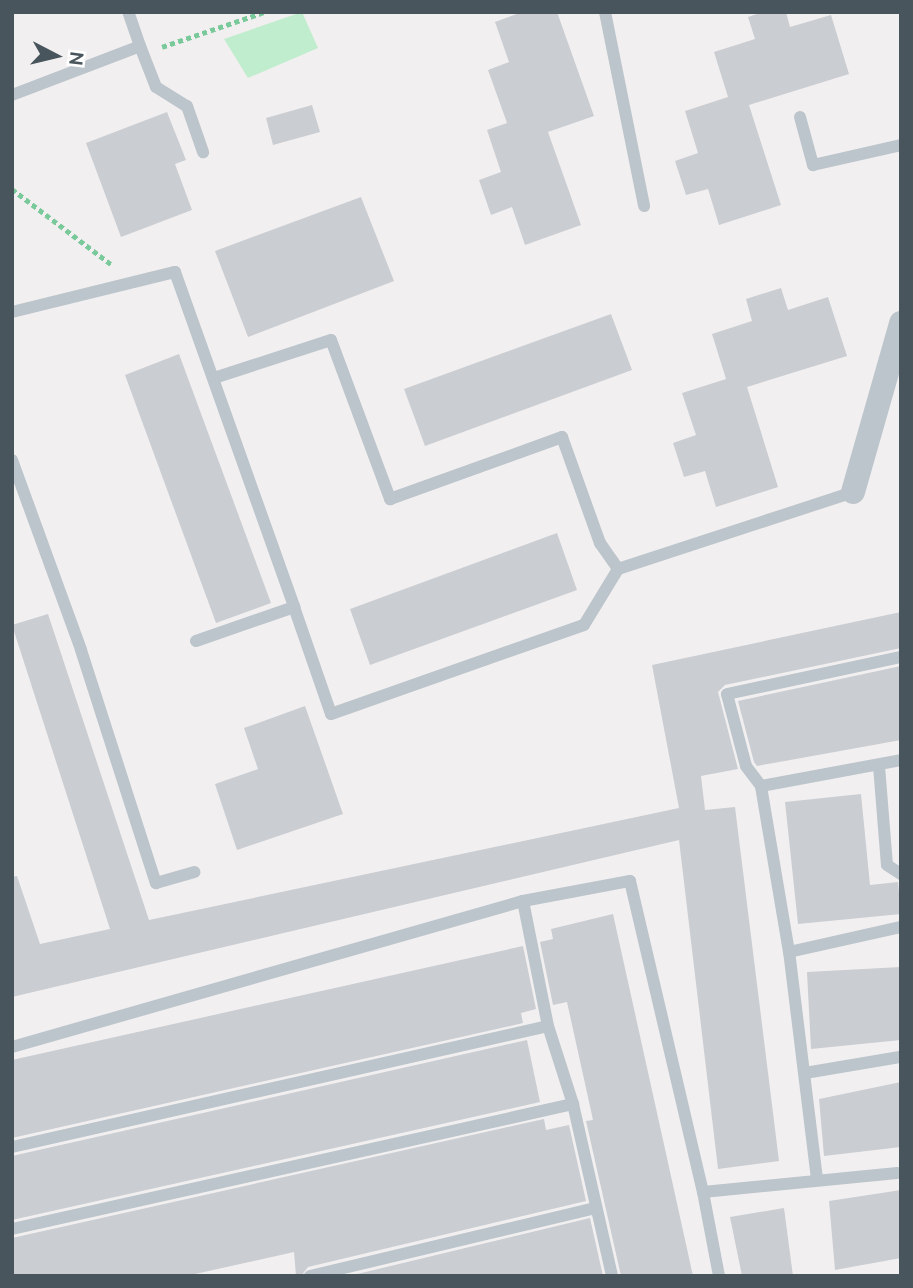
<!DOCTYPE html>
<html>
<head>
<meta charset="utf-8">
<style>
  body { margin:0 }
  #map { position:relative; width:913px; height:1288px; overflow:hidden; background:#f2eff0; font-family:Ubuntu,sans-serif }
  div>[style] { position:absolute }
  .green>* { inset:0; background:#c0edcd }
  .building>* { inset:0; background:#cacdd2 }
  .path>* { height:4.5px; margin-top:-2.25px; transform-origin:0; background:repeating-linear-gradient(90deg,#7ac99a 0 5px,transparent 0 8.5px) }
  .lane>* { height:12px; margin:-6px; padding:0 6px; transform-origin:6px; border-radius:6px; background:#bcc5cb }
  .street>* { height:24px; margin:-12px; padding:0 12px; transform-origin:12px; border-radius:12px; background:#bcc5cb }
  span { translate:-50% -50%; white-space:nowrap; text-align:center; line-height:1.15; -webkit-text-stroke:5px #fff; paint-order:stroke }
  .frame { position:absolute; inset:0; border:14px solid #48555c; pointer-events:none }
  .north { position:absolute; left:21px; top:21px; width:70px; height:70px; -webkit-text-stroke:5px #fff; paint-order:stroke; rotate:97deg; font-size:19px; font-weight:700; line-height:28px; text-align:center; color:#48555c }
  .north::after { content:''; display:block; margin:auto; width:24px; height:32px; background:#48555c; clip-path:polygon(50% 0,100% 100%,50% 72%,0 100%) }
</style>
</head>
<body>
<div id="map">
  <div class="green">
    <i style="clip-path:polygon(302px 12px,318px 48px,248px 78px,224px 39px)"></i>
  </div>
  <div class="building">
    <i style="clip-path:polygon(522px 12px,557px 12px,594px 116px,548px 132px,581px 225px,525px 245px,512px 207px,491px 215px,479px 180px,501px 172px,487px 130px,507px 123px,488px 70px,509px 62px,495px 22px)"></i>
    <i style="clip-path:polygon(763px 12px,786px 12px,790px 27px,831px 15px,849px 74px,749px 105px,781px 205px,719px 225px,708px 189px,686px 195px,675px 161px,698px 153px,685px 111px,728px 97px,714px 52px,755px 39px,748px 17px)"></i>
    <i style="clip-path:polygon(312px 105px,320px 132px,273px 145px,266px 118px)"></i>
    <i style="clip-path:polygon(167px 112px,186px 160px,175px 164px,192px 210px,121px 237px,86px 143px)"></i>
    <i style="clip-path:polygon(361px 197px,394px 281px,248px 337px,215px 251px)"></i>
    <i style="clip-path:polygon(781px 288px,788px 310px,828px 297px,847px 356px,747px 387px,778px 487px,716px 507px,705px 471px,684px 477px,673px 443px,696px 435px,682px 393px,726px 379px,712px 334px,752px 321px,746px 299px)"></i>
    <i style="clip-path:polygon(611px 314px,632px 370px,425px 446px,404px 389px)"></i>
    <i style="clip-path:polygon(179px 354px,271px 603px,216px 623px,125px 375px)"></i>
    <i style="clip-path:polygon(557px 533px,577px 590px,370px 665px,350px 609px)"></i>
    <i style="clip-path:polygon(901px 612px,901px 648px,725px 685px,718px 692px,738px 769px,701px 776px,705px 810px,735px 807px,779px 1161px,718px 1169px,679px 840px,12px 997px,12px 877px,17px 876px,40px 944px,110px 929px,12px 625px,48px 614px,149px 920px,679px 808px,652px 665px)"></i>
    <i style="clip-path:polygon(901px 666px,901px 740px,757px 766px,754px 762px,738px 701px)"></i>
    <i style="clip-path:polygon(305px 706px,343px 814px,237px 850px,215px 784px,258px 769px,244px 728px)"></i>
    <i style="clip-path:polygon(861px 794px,870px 885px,898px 882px,901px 914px,798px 924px,785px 802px)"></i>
    <i style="clip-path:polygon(613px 914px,671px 1176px,693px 1276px,621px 1276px,586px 1121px,593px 1120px,567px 1002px,553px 1005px,540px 942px,553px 939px,551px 929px)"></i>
    <i style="clip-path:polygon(523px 946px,536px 1009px,521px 1013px,523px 1023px,12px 1138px,12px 1060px)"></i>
    <i style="clip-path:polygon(901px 967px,901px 1040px,811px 1049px,807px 972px)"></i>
    <i style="clip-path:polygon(527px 1040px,540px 1102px,12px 1220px,12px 1156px)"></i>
    <i style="clip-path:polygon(901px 1082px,901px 1147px,824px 1156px,819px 1099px)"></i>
    <i style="clip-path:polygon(544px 1119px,546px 1130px,569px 1125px,586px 1201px,308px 1267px,301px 1276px,296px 1276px,294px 1252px,186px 1276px,12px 1276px,12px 1238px)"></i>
    <i style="clip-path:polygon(901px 1190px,901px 1258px,835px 1270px,829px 1201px)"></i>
    <i style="clip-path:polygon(784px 1208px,793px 1276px,742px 1276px,730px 1217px)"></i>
    <i style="clip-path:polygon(590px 1218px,603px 1276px,349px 1276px)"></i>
  </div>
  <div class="path">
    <i style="left:162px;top:47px;width:108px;rotate:-18.9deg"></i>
    <i style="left:12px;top:189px;width:126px;rotate:37.2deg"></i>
  </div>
  <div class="lane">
    <i style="left:605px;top:12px;width:198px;rotate:78.6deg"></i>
    <i style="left:140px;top:46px;width:44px;rotate:68.7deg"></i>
    <i style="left:156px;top:87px;width:36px;rotate:32deg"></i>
    <i style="left:187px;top:106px;width:49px;rotate:70.8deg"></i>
    <i style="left:12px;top:95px;width:137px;rotate:-20.9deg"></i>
    <i style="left:140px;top:46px;width:36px;rotate:-109deg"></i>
    <i style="left:800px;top:117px;width:50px;rotate:74.8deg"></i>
    <i style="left:813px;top:165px;width:90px;rotate:-12.8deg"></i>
    <i style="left:12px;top:312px;width:168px;rotate:-13.8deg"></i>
    <i style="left:175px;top:272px;width:356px;rotate:70.4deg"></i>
    <i style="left:214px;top:378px;width:123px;rotate:-18deg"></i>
    <i style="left:331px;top:340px;width:170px;rotate:69.6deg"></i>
    <i style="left:390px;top:499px;width:183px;rotate:-19.8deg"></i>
    <i style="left:562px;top:437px;width:113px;rotate:70.3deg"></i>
    <i style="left:600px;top:543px;width:32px;rotate:55deg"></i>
    <i style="left:12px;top:460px;width:202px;rotate:70deg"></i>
    <i style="left:81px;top:650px;width:245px;rotate:72.2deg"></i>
    <i style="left:156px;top:883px;width:40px;rotate:-16deg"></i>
    <i style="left:196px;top:641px;width:104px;rotate:-19.1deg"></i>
    <i style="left:294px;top:607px;width:113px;rotate:70.9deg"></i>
    <i style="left:331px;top:714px;width:268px;rotate:-19.4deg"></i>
    <i style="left:584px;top:625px;width:66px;rotate:-58.7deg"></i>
    <i style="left:618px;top:569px;width:247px;rotate:-18.1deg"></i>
    <i style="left:879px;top:766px;width:99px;rotate:85.4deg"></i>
    <i style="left:887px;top:865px;width:17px;rotate:33deg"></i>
    <i style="left:761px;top:786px;width:142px;rotate:-10.5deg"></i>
    <i style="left:523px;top:901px;width:127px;rotate:78.7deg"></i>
    <i style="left:548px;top:1026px;width:82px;rotate:72.2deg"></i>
    <i style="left:573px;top:1104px;width:176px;rotate:77.2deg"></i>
    <i style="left:789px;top:952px;width:168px;rotate:-99.6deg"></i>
    <i style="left:761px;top:786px;width:25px;rotate:-127deg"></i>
    <i style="left:746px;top:766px;width:74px;rotate:-104.8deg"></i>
    <i style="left:727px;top:694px;width:178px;rotate:-12deg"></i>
    <i style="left:12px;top:1047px;width:531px;rotate:-15.95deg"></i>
    <i style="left:523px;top:901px;width:109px;rotate:-10.6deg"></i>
    <i style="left:630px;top:881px;width:319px;rotate:76.8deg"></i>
    <i style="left:703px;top:1192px;width:195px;rotate:-5.6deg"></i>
    <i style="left:805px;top:1073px;width:96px;rotate:-9.6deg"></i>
    <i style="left:12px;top:1147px;width:549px;rotate:-12.72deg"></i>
    <i style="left:817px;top:1179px;width:229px;rotate:-97deg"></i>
    <i style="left:789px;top:952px;width:115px;rotate:-12.6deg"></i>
    <i style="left:703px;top:1192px;width:86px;rotate:79.2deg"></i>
    <i style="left:12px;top:1229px;width:575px;rotate:-12.56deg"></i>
    <i style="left:310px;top:1276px;width:294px;rotate:-13.4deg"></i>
  </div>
  <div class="street">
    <i style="left:853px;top:492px;width:176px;rotate:-74.1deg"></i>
  </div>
  <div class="frame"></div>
  <div class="north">N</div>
</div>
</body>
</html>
